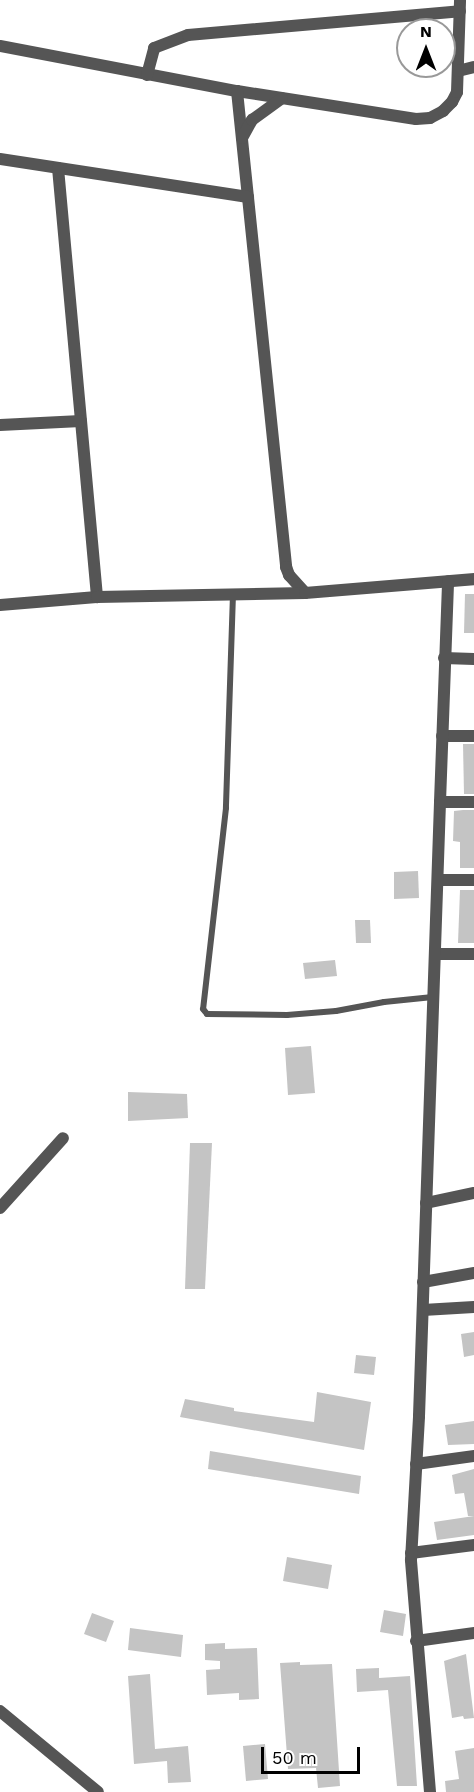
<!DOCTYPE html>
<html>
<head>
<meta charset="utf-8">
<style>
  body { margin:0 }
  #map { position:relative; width:474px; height:1792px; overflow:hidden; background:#fff; font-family:"Work Sans",sans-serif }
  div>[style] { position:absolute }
  .building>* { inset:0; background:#c4c4c4 }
  .service>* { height:6px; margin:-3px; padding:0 3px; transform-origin:3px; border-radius:3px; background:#555 }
  .minor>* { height:12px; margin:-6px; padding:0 6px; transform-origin:6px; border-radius:6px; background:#555 }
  span { translate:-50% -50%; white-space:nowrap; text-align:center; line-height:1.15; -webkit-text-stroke:6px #fff; paint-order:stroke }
  .north { position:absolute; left:396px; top:18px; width:60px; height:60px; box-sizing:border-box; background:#fff; border:2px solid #999; border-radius:50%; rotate:0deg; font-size:16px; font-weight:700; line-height:24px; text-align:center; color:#000 }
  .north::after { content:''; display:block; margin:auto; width:21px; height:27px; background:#000; clip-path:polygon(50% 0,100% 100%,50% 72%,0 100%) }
  .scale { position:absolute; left:261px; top:1747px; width:99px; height:27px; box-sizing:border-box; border:3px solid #000; border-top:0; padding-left:8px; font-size:18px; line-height:21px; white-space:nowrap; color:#000; -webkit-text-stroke:4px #fff; paint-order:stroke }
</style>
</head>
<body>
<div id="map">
  <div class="building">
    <i style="clip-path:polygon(465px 594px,474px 594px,474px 633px,464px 633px)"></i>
    <i style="clip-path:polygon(463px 744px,474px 744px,474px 794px,464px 794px)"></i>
    <i style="clip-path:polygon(463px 810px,474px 810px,474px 868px,460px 868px,460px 842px,453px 841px,454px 811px)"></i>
    <i style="clip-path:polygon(418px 871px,419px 898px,394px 899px,394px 872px)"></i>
    <i style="clip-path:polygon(460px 890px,474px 890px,474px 943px,458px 943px)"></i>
    <i style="clip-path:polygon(355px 920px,370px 920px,371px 943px,356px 943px)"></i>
    <i style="clip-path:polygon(335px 960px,337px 976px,305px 979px,303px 963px)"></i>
    <i style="clip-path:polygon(311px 1046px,315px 1093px,288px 1095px,285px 1048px)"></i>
    <i style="clip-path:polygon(128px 1092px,187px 1094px,188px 1118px,128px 1121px)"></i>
    <i style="clip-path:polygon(190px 1143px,212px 1143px,205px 1289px,185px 1289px)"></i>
    <i style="clip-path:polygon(474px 1332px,474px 1355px,464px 1357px,461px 1334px)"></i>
    <i style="clip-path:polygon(356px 1355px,376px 1357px,374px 1375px,354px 1373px)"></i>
    <i style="clip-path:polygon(317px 1392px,371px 1402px,364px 1450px,180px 1417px,185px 1399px,234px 1408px,234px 1411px,314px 1422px)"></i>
    <i style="clip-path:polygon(474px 1421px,474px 1444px,448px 1445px,445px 1425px)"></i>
    <i style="clip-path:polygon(210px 1451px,361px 1476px,359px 1494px,208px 1469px)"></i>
    <i style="clip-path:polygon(474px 1469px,474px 1516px,468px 1516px,464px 1493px,455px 1494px,452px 1475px)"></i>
    <i style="clip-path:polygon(474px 1516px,474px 1535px,437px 1540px,434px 1522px)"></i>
    <i style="clip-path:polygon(287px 1557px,332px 1565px,328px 1589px,283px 1581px)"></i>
    <i style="clip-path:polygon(384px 1610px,406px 1614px,403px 1636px,380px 1632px)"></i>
    <i style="clip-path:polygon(92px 1613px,114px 1621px,106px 1642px,84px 1634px)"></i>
    <i style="clip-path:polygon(130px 1628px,183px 1635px,181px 1657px,128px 1650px)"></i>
    <i style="clip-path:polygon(225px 1643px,225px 1649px,257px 1648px,259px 1699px,239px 1700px,239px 1693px,207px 1695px,206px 1670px,220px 1669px,220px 1661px,205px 1660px,205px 1644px)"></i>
    <i style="clip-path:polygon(466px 1654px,474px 1718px,464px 1719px,463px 1716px,452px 1718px,444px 1661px)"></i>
    <i style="clip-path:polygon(300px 1662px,300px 1665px,332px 1664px,340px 1786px,318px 1788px,316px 1768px,288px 1769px,280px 1663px)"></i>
    <i style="clip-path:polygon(379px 1668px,379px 1678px,410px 1676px,417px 1786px,397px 1786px,388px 1690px,357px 1692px,356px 1669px)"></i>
    <i style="clip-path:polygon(150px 1674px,155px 1749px,188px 1746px,191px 1782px,168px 1783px,167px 1761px,134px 1764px,128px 1676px)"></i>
    <i style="clip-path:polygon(265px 1744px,268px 1779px,246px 1781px,243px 1746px)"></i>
    <i style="clip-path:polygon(474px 1748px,474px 1792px,446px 1792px,445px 1781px,459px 1779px,455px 1751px)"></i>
  </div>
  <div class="service">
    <i style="left:233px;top:594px;width:214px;rotate:91.9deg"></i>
    <i style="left:226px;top:808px;width:202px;rotate:96.5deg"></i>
    <i style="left:203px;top:1009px;width:6px;rotate:51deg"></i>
    <i style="left:207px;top:1014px;width:80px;rotate:0.7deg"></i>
    <i style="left:287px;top:1015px;width:49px;rotate:-4.7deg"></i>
    <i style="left:336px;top:1011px;width:49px;rotate:-10.6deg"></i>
    <i style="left:384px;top:1002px;width:49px;rotate:-5.8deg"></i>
  </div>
  <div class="minor">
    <i style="left:0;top:46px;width:241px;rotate:10.8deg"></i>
    <i style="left:237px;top:91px;width:181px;rotate:8.9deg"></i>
    <i style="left:416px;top:119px;width:14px;rotate:-4deg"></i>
    <i style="left:430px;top:118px;width:15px;rotate:-28deg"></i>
    <i style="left:443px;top:111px;width:13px;rotate:-45deg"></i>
    <i style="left:452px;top:102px;width:11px;rotate:-63deg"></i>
    <i style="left:457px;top:92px;width:92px;rotate:-88.1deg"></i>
    <i style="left:458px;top:71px;width:16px;rotate:-14deg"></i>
    <i style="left:147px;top:75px;width:28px;rotate:-75deg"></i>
    <i style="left:154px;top:48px;width:36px;rotate:-21deg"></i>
    <i style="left:188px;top:35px;width:273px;rotate:-5deg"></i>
    <i style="left:237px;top:91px;width:479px;rotate:84.1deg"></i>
    <i style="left:286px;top:567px;width:9px;rotate:69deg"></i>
    <i style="left:289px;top:575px;width:24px;rotate:48deg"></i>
    <i style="left:242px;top:138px;width:21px;rotate:-61deg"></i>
    <i style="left:252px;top:120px;width:37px;rotate:-36deg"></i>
    <i style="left:0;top:159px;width:251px;rotate:8.7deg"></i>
    <i style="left:58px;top:168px;width:431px;rotate:84.8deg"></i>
    <i style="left:0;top:425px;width:81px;rotate:-2.8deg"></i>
    <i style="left:0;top:605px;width:97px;rotate:-4.7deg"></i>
    <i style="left:97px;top:597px;width:208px;rotate:-1.1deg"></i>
    <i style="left:305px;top:593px;width:170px;rotate:-4.7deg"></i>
    <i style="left:444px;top:658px;width:30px;rotate:2deg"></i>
    <i style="left:442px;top:736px;width:32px"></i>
    <i style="left:440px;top:802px;width:221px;rotate:-87.9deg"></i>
    <i style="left:438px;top:880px;width:36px"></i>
    <i style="left:437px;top:954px;width:37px"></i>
    <i style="left:426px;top:1203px;width:49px;rotate:-11.8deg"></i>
    <i style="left:0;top:1208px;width:94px;rotate:-48deg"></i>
    <i style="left:423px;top:1282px;width:52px;rotate:-10deg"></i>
    <i style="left:423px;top:1310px;width:51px;rotate:-3.4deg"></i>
    <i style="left:416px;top:1464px;width:59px;rotate:-7.9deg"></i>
    <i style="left:411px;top:1553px;width:64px;rotate:-7.2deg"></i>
    <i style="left:416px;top:1641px;width:59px;rotate:-7.9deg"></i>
    <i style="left:0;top:1711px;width:127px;rotate:39.6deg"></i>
    <i style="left:430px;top:1792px;width:233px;rotate:-94.7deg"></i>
    <i style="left:411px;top:1560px;width:144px;rotate:-86.8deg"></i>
    <i style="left:419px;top:1416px;width:614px;rotate:-88.04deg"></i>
    <i style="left:440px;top:802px;width:34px"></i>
  </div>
  <div class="north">N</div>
  <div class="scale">50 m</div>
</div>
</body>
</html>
